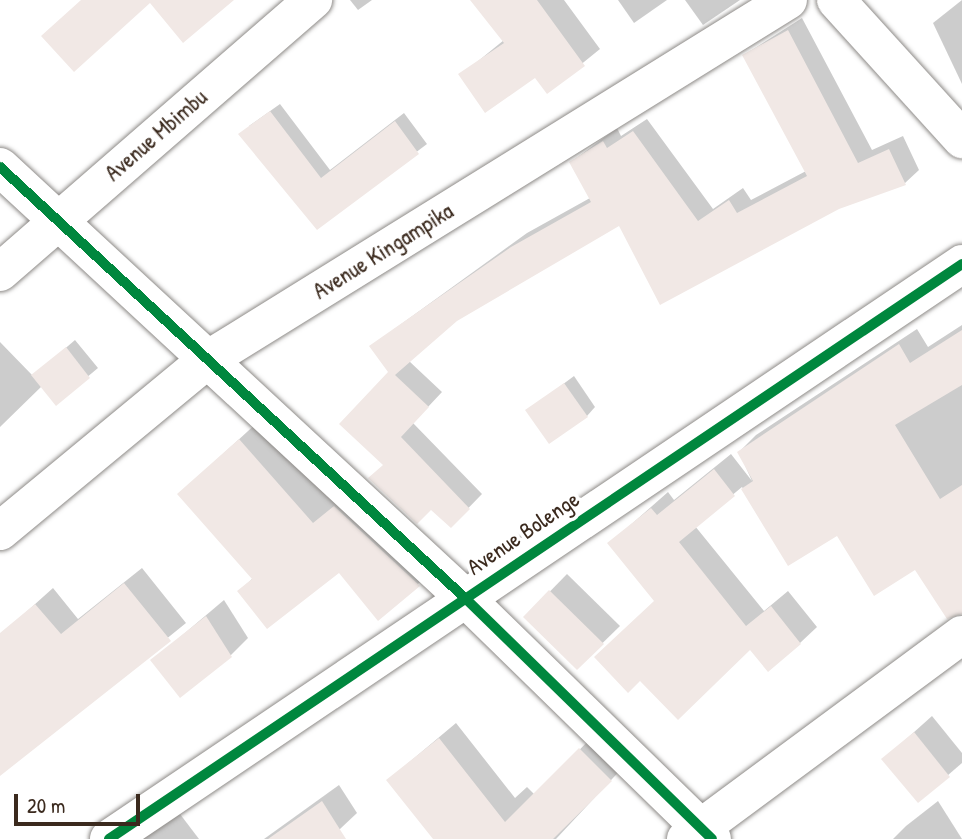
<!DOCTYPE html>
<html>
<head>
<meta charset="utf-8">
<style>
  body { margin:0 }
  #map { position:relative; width:962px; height:839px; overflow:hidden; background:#fff; font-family:"Patrick Hand",sans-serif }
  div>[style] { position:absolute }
  .shadow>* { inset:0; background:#0003 }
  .building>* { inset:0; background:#f1e8e5 }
  .roads { filter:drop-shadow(0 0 2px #8e8b88) drop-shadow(0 0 2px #8e8b88) }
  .minor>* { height:38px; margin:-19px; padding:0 19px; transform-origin:19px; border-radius:19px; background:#fff }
  .cycleway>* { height:10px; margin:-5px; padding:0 5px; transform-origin:5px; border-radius:5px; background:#00873e }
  span { translate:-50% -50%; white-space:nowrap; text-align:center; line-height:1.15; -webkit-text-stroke:7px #fff; paint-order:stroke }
  .street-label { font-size:23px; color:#3b2a1e }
  .scale { position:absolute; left:14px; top:794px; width:126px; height:32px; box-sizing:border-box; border:4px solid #3b2a1e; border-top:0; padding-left:9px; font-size:21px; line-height:24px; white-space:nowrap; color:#3b2a1e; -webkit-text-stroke:5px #fff; paint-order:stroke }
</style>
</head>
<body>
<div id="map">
  <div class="shadow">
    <i style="clip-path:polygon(350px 0,372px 0,358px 10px)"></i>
    <i style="clip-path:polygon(472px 0,564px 0,600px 49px,547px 92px,535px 76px,461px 75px,504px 40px)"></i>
    <i style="clip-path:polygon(618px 0,667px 0,634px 23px)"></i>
    <i style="clip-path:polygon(685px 0,740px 0,703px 25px)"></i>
    <i style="clip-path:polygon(962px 0,962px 84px,933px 23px)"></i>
    <i style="clip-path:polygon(802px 18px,872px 150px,903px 136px,919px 170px,905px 183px,839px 207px,661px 302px,620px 224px,456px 319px,409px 361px,442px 392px,413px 423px,482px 494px,451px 526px,384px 464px,390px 372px,371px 346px,527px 233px,590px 198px,571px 162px,617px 128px,621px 136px,647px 119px,713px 209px,743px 188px,751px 200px,806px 171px,744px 55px)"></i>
    <i style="clip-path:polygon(280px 104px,330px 170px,404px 113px,427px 144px,317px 227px,249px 126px)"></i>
    <i style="clip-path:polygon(962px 325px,962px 612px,916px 567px,837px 534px,789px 563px,742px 487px,695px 526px,764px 611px,788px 591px,817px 627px,800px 643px,750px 647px,656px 600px,610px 543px,668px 492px,674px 500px,731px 454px,752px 481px,739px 452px,756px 435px,917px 329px,928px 347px)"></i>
    <i style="clip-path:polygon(75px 340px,98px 368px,56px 403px,42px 386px,0 427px,0 342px,33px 376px)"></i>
    <i style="clip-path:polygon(574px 376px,595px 407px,587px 416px,527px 411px)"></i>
    <i style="clip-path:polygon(269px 412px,448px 557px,379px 619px,339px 571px,239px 591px,253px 578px,179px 494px)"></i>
    <i style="clip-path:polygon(142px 568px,186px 623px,12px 764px,0 750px,5px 631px,53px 588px,78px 619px)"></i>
    <i style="clip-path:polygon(567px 574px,620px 626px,577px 668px,525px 617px)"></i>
    <i style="clip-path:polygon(224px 600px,248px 638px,231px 655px,153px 660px)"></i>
    <i style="clip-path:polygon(932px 716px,962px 753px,962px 763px,918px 801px,884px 759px)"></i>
    <i style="clip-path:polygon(456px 723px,515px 798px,527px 787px,535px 795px,596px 733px,627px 763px,556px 839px,435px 839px,388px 780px)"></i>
    <i style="clip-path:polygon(339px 785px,357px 813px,340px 829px,325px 839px,264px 839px)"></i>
    <i style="clip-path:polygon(938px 801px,962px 839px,893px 839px,906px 826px)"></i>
    <i style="clip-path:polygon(180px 814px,199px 839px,143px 839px)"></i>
  </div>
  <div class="building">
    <i style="clip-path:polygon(81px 0,234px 0,183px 43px,150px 3px,74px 72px,41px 36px)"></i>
    <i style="clip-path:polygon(470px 0,537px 0,585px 66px,547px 94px,535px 78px,485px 113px,458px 74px,504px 43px)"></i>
    <i style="clip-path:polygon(788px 30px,858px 163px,889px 149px,906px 185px,839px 209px,660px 305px,619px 226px,457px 321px,395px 375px,429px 407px,401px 437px,470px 509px,451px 528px,431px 510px,417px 524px,368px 478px,383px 465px,339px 424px,388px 372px,369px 346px,511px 247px,591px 202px,569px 162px,603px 141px,607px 148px,633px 131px,698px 221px,729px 200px,737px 213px,807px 176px,742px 55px)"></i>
    <i style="clip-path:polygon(270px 111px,321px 178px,395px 121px,419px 154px,317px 230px,238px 134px)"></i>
    <i style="clip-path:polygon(962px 330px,962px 385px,895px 425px,940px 499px,962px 485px,962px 614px,947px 619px,915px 570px,874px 596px,837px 536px,788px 566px,741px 489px,753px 481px,737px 452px,899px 344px,910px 363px)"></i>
    <i style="clip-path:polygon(66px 347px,90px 378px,56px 406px,31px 375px)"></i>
    <i style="clip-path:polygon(564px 383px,588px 417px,549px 444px,525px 410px)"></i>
    <i style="clip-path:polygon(239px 439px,313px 523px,334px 506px,420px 586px,378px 621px,339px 573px,267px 629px,237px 591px,252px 579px,177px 494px)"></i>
    <i style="clip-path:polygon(714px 469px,735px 496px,679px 542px,746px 626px,771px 606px,801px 644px,768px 672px,750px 650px,678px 720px,640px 681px,628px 693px,594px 657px,654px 601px,607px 543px,651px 508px,657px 515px)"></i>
    <i style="clip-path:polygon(124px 583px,171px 641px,0 776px,0 633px,35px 604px,61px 634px)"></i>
    <i style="clip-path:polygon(549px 590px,604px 644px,577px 670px,523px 617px)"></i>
    <i style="clip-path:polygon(206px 616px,232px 657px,180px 698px,150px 660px)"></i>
    <i style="clip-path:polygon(914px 732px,950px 777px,918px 803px,881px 759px)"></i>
    <i style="clip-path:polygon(439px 738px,505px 822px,579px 748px,612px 781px,553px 839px,433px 839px,386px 780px)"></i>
    <i style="clip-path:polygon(322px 801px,346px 839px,268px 839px)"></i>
  </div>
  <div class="roads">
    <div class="minor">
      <i style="left:836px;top:0;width:188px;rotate:47.8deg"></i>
      <i style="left:0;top:167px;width:634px;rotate:42.83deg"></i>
      <i style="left:465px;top:598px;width:345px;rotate:44.3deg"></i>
      <i style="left:0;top:272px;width:415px;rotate:-41deg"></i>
      <i style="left:0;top:531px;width:265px;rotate:-39.6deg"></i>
      <i style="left:204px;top:362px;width:687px;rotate:-31.79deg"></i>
      <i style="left:109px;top:839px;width:1029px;rotate:-33.98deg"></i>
      <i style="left:686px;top:839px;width:343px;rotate:-36.5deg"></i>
    </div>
  </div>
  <div class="cycleway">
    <i style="left:0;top:167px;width:634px;rotate:42.83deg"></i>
    <i style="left:465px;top:598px;width:345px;rotate:44.3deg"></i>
    <i style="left:109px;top:839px;width:1029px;rotate:-33.98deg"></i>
  </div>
  <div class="street-label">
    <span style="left:156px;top:135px;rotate:-41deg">Avenue Mbimbu</span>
    <span style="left:383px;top:251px;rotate:-32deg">Avenue Kingampika</span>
    <span style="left:523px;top:533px;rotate:-34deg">Avenue Bolenge</span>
  </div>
  <div class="scale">20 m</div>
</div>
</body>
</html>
